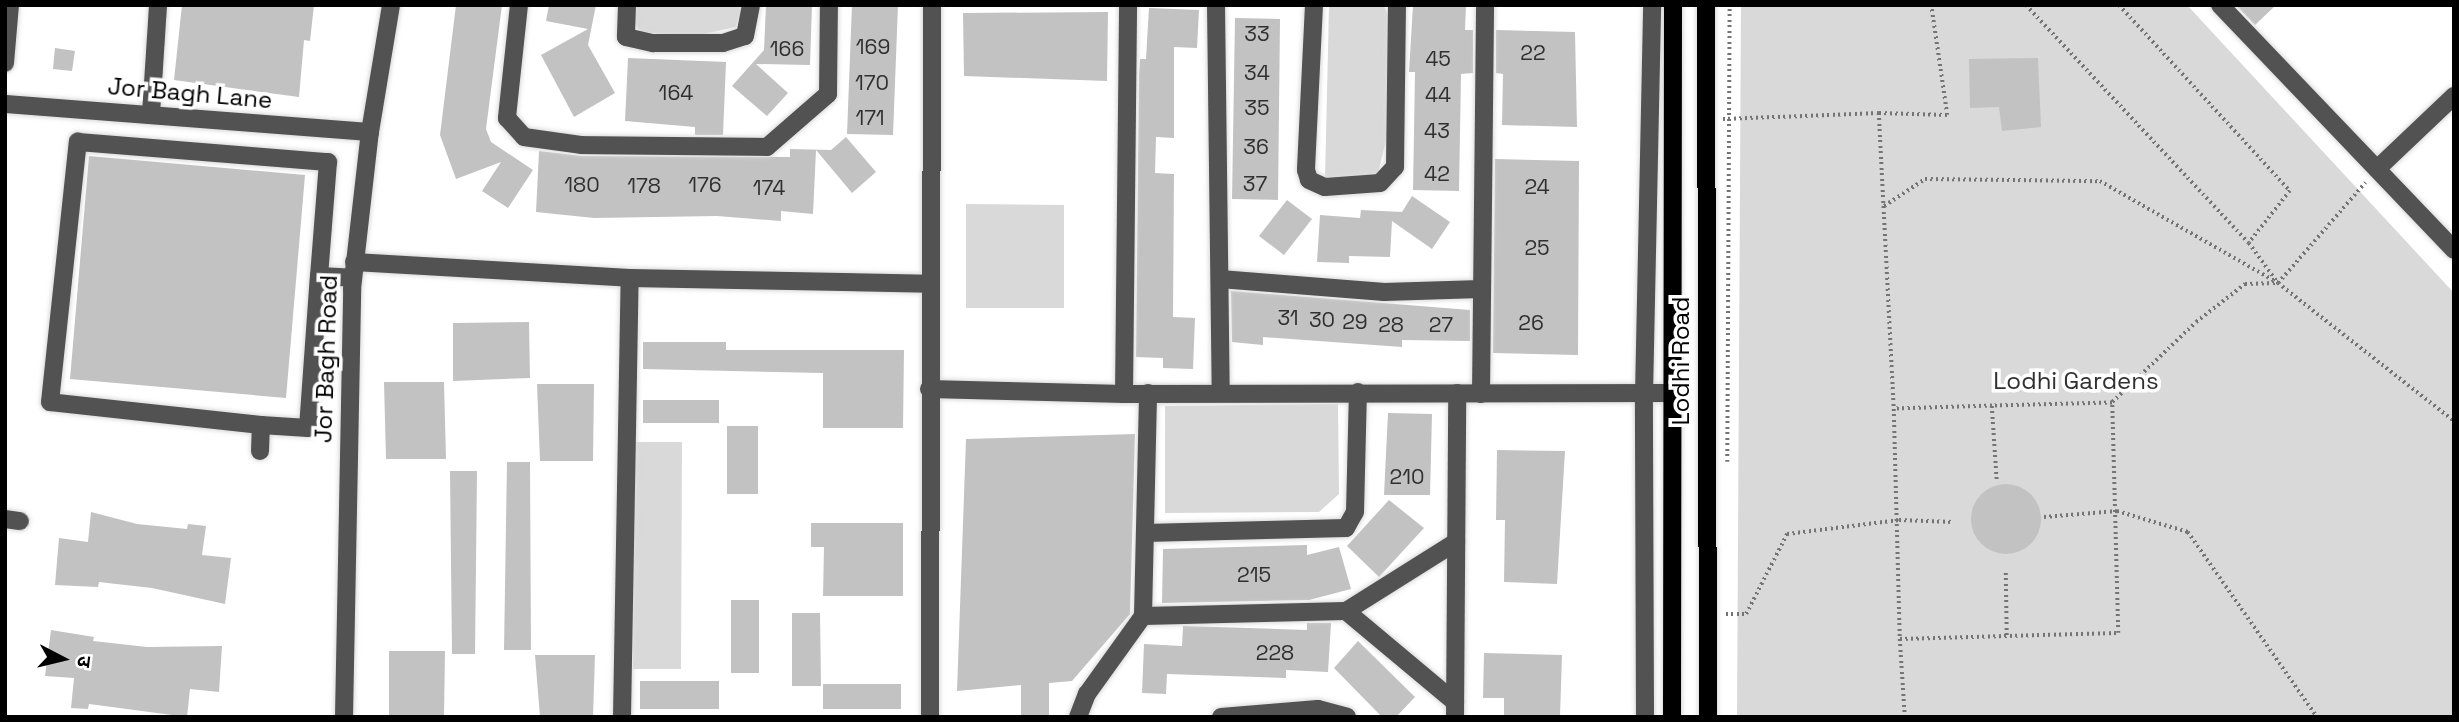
<!DOCTYPE html>
<html>
<head>
<meta charset="utf-8">
<style>
  body { margin:0 }
  #map { position:relative; width:2459px; height:722px; overflow:hidden; background:#fff; font-family:"Space Grotesk","Noto Sans Devanagari",sans-serif }
  div>[style] { position:absolute }
  .green>* { inset:0; background:#d9d9d9 }
  .building>* { inset:0; background:#c2c2c2 }
  .round { border-radius:50% }
  .path>* { height:3.5px; margin-top:-1.75px; transform-origin:0; background:repeating-linear-gradient(90deg,#747474 0 2px,transparent 0 5.5px) }
  .roads { filter:drop-shadow(0 0 2px #dbdbdb) drop-shadow(0 0 2px #dbdbdb) }
  .minor>* { height:18px; margin:-9px; padding:0 9px; transform-origin:9px; border-radius:9px; background:#525252 }
  .major>* { height:18px; margin:-9px; padding:0 9px; transform-origin:9px; border-radius:9px; background:#000 }
  span { translate:-50% -50%; white-space:nowrap; text-align:center; line-height:1.15; -webkit-text-stroke:7px #fff; paint-order:stroke }
  .number-label { font-size:21px; color:#303030 }
  .number-label span { -webkit-text-stroke-width:0 }
  .street-label { font-size:24px; color:#000 }
  .park-label { font-size:24px; color:#303030 }
  .frame { position:absolute; inset:0; border:7px solid #000; pointer-events:none }
  .north { position:absolute; left:28px; top:624px; width:70px; height:70px; -webkit-text-stroke:5px #fff; paint-order:stroke; rotate:97deg; font-size:19px; font-weight:700; line-height:28px; text-align:center; color:#000 }
  .north::after { content:''; display:block; margin:auto; width:24px; height:32px; background:#000; clip-path:polygon(50% 0,100% 100%,50% 72%,0 100%) }
</style>
</head>
<body>
<div id="map">
  <div class="green">
    <i style="clip-path:polygon(636px 5px,742px 5px,736px 27px,694px 36px,641px 32px,633px 21px)"></i>
    <i style="clip-path:polygon(1329px 5px,1384px 5px,1389px 19px,1388px 132px,1377px 178px,1325px 179px)"></i>
    <i style="clip-path:polygon(1741px 5px,2187px 5px,2454px 293px,2454px 717px,1737px 717px)"></i>
    <i style="clip-path:polygon(966px 204px,1064px 205px,1064px 308px,966px 308px)"></i>
    <i style="clip-path:polygon(1338px 404px,1339px 494px,1319px 512px,1165px 513px,1165px 406px)"></i>
    <i style="clip-path:polygon(634px 442px,682px 442px,681px 669px,633px 669px)"></i>
  </div>
  <div class="building">
    <i style="clip-path:polygon(182px 5px,314px 5px,310px 41px,304px 40px,299px 97px,174px 80px)"></i>
    <i style="clip-path:polygon(456px 5px,502px 5px,486px 129px,491px 142px,533px 170px,508px 208px,482px 191px,501px 162px,456px 179px,440px 135px)"></i>
    <i style="clip-path:polygon(549px 5px,596px 5px,588px 45px,615px 93px,574px 117px,541px 55px,588px 29px,546px 21px)"></i>
    <i style="clip-path:polygon(766px 5px,812px 5px,810px 65px,756px 64px,788px 93px,767px 116px,732px 86px,764px 50px)"></i>
    <i style="clip-path:polygon(852px 5px,898px 5px,893px 135px,847px 134px)"></i>
    <i style="clip-path:polygon(1413px 5px,1466px 5px,1465px 30px,1473px 30px,1473px 73px,1461px 74px,1459px 191px,1413px 190px,1415px 72px,1409px 72px)"></i>
    <i style="clip-path:polygon(2236px 5px,2276px 5px,2255px 25px)"></i>
    <i style="clip-path:polygon(1149px 8px,1199px 10px,1197px 48px,1174px 47px,1174px 138px,1156px 137px,1155px 173px,1174px 174px,1173px 317px,1195px 318px,1193px 369px,1163px 368px,1163px 358px,1136px 357px,1139px 75px,1140px 59px,1146px 59px)"></i>
    <i style="clip-path:polygon(1108px 12px,1107px 81px,964px 76px,963px 13px)"></i>
    <i style="clip-path:polygon(1235px 18px,1280px 19px,1278px 200px,1232px 199px)"></i>
    <i style="clip-path:polygon(1496px 30px,1575px 32px,1577px 127px,1502px 125px,1503px 74px,1496px 73px)"></i>
    <i style="clip-path:polygon(55px 48px,75px 51px,72px 71px,53px 69px)"></i>
    <i style="clip-path:polygon(628px 58px,726px 62px,723px 135px,695px 135px,695px 127px,625px 121px)"></i>
    <i style="clip-path:polygon(2038px 58px,2041px 127px,2002px 131px,1999px 107px,1970px 108px,1969px 59px)"></i>
    <i style="clip-path:polygon(846px 137px,876px 172px,852px 193px,816px 150px,813px 214px,781px 211px,781px 221px,717px 216px,594px 218px,536px 212px,539px 151px,582px 156px,790px 157px,790px 149px,831px 150px)"></i>
    <i style="clip-path:polygon(89px 156px,305px 175px,286px 398px,70px 379px)"></i>
    <i style="clip-path:polygon(1495px 159px,1579px 161px,1578px 355px,1493px 353px)"></i>
    <i style="clip-path:polygon(1412px 196px,1450px 222px,1432px 249px,1392px 221px,1390px 257px,1349px 256px,1349px 263px,1317px 262px,1320px 215px,1360px 218px,1361px 210px,1402px 212px)"></i>
    <i style="clip-path:polygon(1287px 200px,1312px 219px,1284px 255px,1259px 236px)"></i>
    <i style="clip-path:polygon(1231px 291px,1470px 310px,1470px 341px,1402px 340px,1402px 347px,1263px 337px,1263px 345px,1232px 342px)"></i>
    <i style="clip-path:polygon(529px 322px,530px 378px,453px 381px,453px 323px)"></i>
    <i style="clip-path:polygon(643px 342px,726px 342px,726px 350px,904px 350px,903px 428px,823px 428px,823px 373px,643px 369px)"></i>
    <i style="clip-path:polygon(384px 382px,444px 382px,446px 459px,386px 459px)"></i>
    <i style="clip-path:polygon(537px 384px,594px 384px,593px 461px,540px 461px)"></i>
    <i style="clip-path:polygon(643px 400px,719px 400px,719px 423px,643px 423px)"></i>
    <i style="clip-path:polygon(1388px 413px,1432px 414px,1430px 495px,1384px 495px)"></i>
    <i style="clip-path:polygon(727px 426px,758px 426px,758px 494px,727px 494px)"></i>
    <i style="clip-path:polygon(1135px 434px,1130px 614px,1072px 681px,1049px 683px,1049px 717px,1021px 717px,1021px 685px,957px 691px,966px 439px)"></i>
    <i style="clip-path:polygon(1497px 450px,1565px 451px,1557px 584px,1504px 582px,1505px 520px,1496px 520px)"></i>
    <i style="clip-path:polygon(507px 462px,530px 462px,531px 650px,504px 650px)"></i>
    <i style="clip-path:polygon(450px 471px,477px 471px,475px 654px,452px 654px)"></i>
    <i class="round" style="left:1971px;top:484px;width:70px;height:70px"></i>
    <i style="clip-path:polygon(1389px 500px,1424px 528px,1379px 577px,1347px 546px)"></i>
    <i style="clip-path:polygon(91px 512px,137px 524px,187px 529px,188px 524px,206px 526px,202px 555px,231px 558px,225px 604px,152px 588px,99px 582px,98px 587px,55px 585px,59px 538px,88px 542px)"></i>
    <i style="clip-path:polygon(811px 523px,903px 523px,903px 596px,823px 596px,824px 547px,811px 547px)"></i>
    <i style="clip-path:polygon(1307px 545px,1307px 555px,1339px 547px,1351px 589px,1309px 600px,1162px 603px,1163px 549px)"></i>
    <i style="clip-path:polygon(731px 600px,759px 600px,759px 673px,731px 673px)"></i>
    <i style="clip-path:polygon(792px 613px,820px 613px,821px 686px,792px 686px)"></i>
    <i style="clip-path:polygon(1307px 623px,1331px 623px,1328px 672px,1286px 670px,1286px 678px,1167px 674px,1166px 694px,1142px 693px,1144px 644px,1182px 646px,1183px 626px,1307px 630px)"></i>
    <i style="clip-path:polygon(51px 630px,94px 637px,93px 641px,147px 647px,222px 646px,219px 692px,190px 689px,187px 717px,89px 704px,88px 709px,71px 708px,74px 678px,45px 676px)"></i>
    <i style="clip-path:polygon(1358px 641px,1415px 697px,1396px 717px,1382px 717px,1334px 668px)"></i>
    <i style="clip-path:polygon(389px 651px,445px 651px,444px 717px,389px 717px)"></i>
    <i style="clip-path:polygon(1484px 653px,1562px 655px,1560px 717px,1504px 717px,1504px 698px,1483px 698px)"></i>
    <i style="clip-path:polygon(535px 655px,595px 655px,593px 717px,540px 717px)"></i>
    <i style="clip-path:polygon(640px 681px,719px 681px,719px 709px,640px 709px)"></i>
    <i style="clip-path:polygon(823px 684px,901px 684px,901px 709px,823px 709px)"></i>
  </div>
  <div class="path">
    <i style="left:2026px;top:5px;width:326px;rotate:46.9deg"></i>
    <i style="left:2249px;top:243px;width:49px;rotate:54.1deg"></i>
    <i style="left:2278px;top:283px;width:224px;rotate:38.1deg"></i>
    <i style="left:2119px;top:5px;width:253px;rotate:47.4deg"></i>
    <i style="left:2290px;top:191px;width:66px;rotate:128.3deg"></i>
    <i style="left:1879px;top:113px;width:68px;rotate:1.7deg"></i>
    <i style="left:1947px;top:115px;width:111px;rotate:-98.3deg"></i>
    <i style="left:1723px;top:119px;width:156px;rotate:-2.2deg"></i>
    <i style="left:1879px;top:113px;width:296px;rotate:87.1deg"></i>
    <i style="left:1884px;top:206px;width:49px;rotate:-33.4deg"></i>
    <i style="left:1925px;top:179px;width:175px;rotate:0.7deg"></i>
    <i style="left:2100px;top:181px;width:205px;rotate:29.8deg"></i>
    <i style="left:2278px;top:283px;width:133px;rotate:-49deg"></i>
    <i style="left:2112px;top:402px;width:116px;rotate:-43.6deg"></i>
    <i style="left:2196px;top:322px;width:62px;rotate:-37.8deg"></i>
    <i style="left:2245px;top:284px;width:31px;rotate:-2deg"></i>
    <i style="left:1992px;top:406px;width:98px;rotate:178.2deg"></i>
    <i style="left:1894px;top:409px;width:230px;rotate:88.5deg"></i>
    <i style="left:1900px;top:639px;width:218px;rotate:-1.6deg"></i>
    <i style="left:2118px;top:633px;width:230px;rotate:-91.5deg"></i>
    <i style="left:2112px;top:403px;width:120px;rotate:178.6deg"></i>
    <i style="left:1992px;top:406px;width:76px;rotate:86.2deg"></i>
    <i style="left:1727px;top:462px;width:457px;rotate:-89.7deg"></i>
    <i style="left:2044px;top:517px;width:73px;rotate:-4.7deg"></i>
    <i style="left:2117px;top:511px;width:74px;rotate:16.5deg"></i>
    <i style="left:2188px;top:532px;width:226px;rotate:55.1deg"></i>
    <i style="left:2006px;top:573px;width:63px;rotate:89.1deg"></i>
    <i style="left:1726px;top:614px;width:20px"></i>
    <i style="left:1746px;top:614px;width:90px;rotate:-62.9deg"></i>
    <i style="left:1787px;top:534px;width:113px;rotate:-7.1deg"></i>
    <i style="left:1899px;top:520px;width:54px;rotate:2.1deg"></i>
    <i style="left:1900px;top:639px;width:78px;rotate:86.3deg"></i>
  </div>
  <div class="roads">
    <div class="minor">
      <i style="left:519px;top:5px;width:114px;rotate:96.1deg"></i>
      <i style="left:507px;top:118px;width:25px;rotate:48deg"></i>
      <i style="left:524px;top:137px;width:59px;rotate:7.9deg"></i>
      <i style="left:582px;top:145px;width:185px;rotate:0.6deg"></i>
      <i style="left:767px;top:147px;width:81px;rotate:-41deg"></i>
      <i style="left:828px;top:94px;width:89px;rotate:-89.4deg"></i>
      <i style="left:627px;top:5px;width:32px;rotate:92deg"></i>
      <i style="left:626px;top:37px;width:28px;rotate:13deg"></i>
      <i style="left:653px;top:43px;width:70px"></i>
      <i style="left:723px;top:43px;width:23px;rotate:-18deg"></i>
      <i style="left:745px;top:36px;width:32px;rotate:-79deg"></i>
      <i style="left:1216px;top:5px;width:386px;rotate:89.3deg"></i>
      <i style="left:1314px;top:5px;width:165px;rotate:92.8deg"></i>
      <i style="left:1306px;top:170px;width:10px;rotate:73deg"></i>
      <i style="left:1309px;top:180px;width:17px;rotate:24deg"></i>
      <i style="left:1325px;top:187px;width:55px;rotate:-4.2deg"></i>
      <i style="left:1380px;top:183px;width:22px;rotate:-47deg"></i>
      <i style="left:1395px;top:167px;width:162px;rotate:-89.3deg"></i>
      <i style="left:2220px;top:5px;width:339px;rotate:46.3deg"></i>
      <i style="left:5px;top:63px;width:58px;rotate:-85.1deg"></i>
      <i style="left:5px;top:104px;width:366px;rotate:4.4deg"></i>
      <i style="left:151px;top:114px;width:109px;rotate:-86.3deg"></i>
      <i style="left:2377px;top:169px;width:106px;rotate:-43.5deg"></i>
      <i style="left:354px;top:262px;width:276px;rotate:3.3deg"></i>
      <i style="left:630px;top:278px;width:299px;rotate:1.1deg"></i>
      <i style="left:1220px;top:279px;width:165px;rotate:4.5deg"></i>
      <i style="left:1384px;top:292px;width:97px;rotate:-1.8deg"></i>
      <i style="left:929px;top:389px;width:195px;rotate:1.5deg"></i>
      <i style="left:1124px;top:394px;width:546px;rotate:-0.1deg"></i>
      <i style="left:1124px;top:394px;width:389px;rotate:-89.4deg"></i>
      <i style="left:1481px;top:394px;width:389px;rotate:-89.4deg"></i>
      <i style="left:261px;top:425px;width:212px;rotate:-173.8deg"></i>
      <i style="left:50px;top:402px;width:262px;rotate:-83.9deg"></i>
      <i style="left:78px;top:142px;width:251px;rotate:4.6deg"></i>
      <i style="left:328px;top:162px;width:114px;rotate:94.5deg"></i>
      <i style="left:260px;top:451px;width:26px;rotate:-88deg"></i>
      <i style="left:261px;top:425px;width:47px;rotate:3.7deg"></i>
      <i style="left:308px;top:428px;width:152px;rotate:-85.9deg"></i>
      <i style="left:319px;top:276px;width:34px;rotate:3deg"></i>
      <i style="left:5px;top:519px;width:15px;rotate:8deg"></i>
      <i style="left:1145px;top:533px;width:201px;rotate:-1.4deg"></i>
      <i style="left:1346px;top:528px;width:18px;rotate:-61deg"></i>
      <i style="left:1355px;top:512px;width:120px;rotate:-88.6deg"></i>
      <i style="left:1346px;top:611px;width:130px;rotate:-32.1deg"></i>
      <i style="left:1143px;top:616px;width:203px;rotate:-1.4deg"></i>
      <i style="left:1346px;top:611px;width:142px;rotate:39.9deg"></i>
      <i style="left:344px;top:717px;width:428px;rotate:-88.9deg"></i>
      <i style="left:352px;top:289px;width:158px;rotate:-83.5deg"></i>
      <i style="left:370px;top:132px;width:129px;rotate:-80.6deg"></i>
      <i style="left:622px;top:717px;width:439px;rotate:-89deg"></i>
      <i style="left:930px;top:717px;width:712px;rotate:-89.84deg"></i>
      <i style="left:1078px;top:717px;width:25px;rotate:-69deg"></i>
      <i style="left:1087px;top:694px;width:96px;rotate:-54.3deg"></i>
      <i style="left:1143px;top:616px;width:223px;rotate:-88.7deg"></i>
      <i style="left:1221px;top:717px;width:97px;rotate:-4.7deg"></i>
      <i style="left:1318px;top:709px;width:30px;rotate:15deg"></i>
      <i style="left:1455px;top:717px;width:324px;rotate:-89.6deg"></i>
      <i style="left:1645px;top:717px;width:322px;rotate:-90.2deg"></i>
      <i style="left:1644px;top:395px;width:390px;rotate:-88.8deg"></i>
    </div>
    <div class="major">
      <i style="left:1706px;top:5px;width:712px;rotate:89.84deg"></i>
      <i style="left:1672px;top:717px;width:712px;rotate:-89.92deg"></i>
    </div>
  </div>
  <div class="number-label">
    <span style="left:1257px;top:34px">33</span>
    <span style="left:873px;top:47px">169</span>
    <span style="left:787px;top:49px">166</span>
    <span style="left:1533px;top:53px">22</span>
    <span style="left:1438px;top:59px">45</span>
    <span style="left:1257px;top:73px">34</span>
    <span style="left:872px;top:83px">170</span>
    <span style="left:676px;top:93px">164</span>
    <span style="left:1438px;top:95px">44</span>
    <span style="left:1257px;top:108px">35</span>
    <span style="left:870px;top:118px">171</span>
    <span style="left:1437px;top:131px">43</span>
    <span style="left:1256px;top:147px">36</span>
    <span style="left:1437px;top:174px">42</span>
    <span style="left:1255px;top:184px">37</span>
    <span style="left:582px;top:185px">180</span>
    <span style="left:705px;top:185px">176</span>
    <span style="left:644px;top:186px">178</span>
    <span style="left:1537px;top:187px">24</span>
    <span style="left:769px;top:188px">174</span>
    <span style="left:1537px;top:248px">25</span>
    <span style="left:1288px;top:318px">31</span>
    <span style="left:1322px;top:320px">30</span>
    <span style="left:1355px;top:322px">29</span>
    <span style="left:1531px;top:323px">26</span>
    <span style="left:1391px;top:325px">28</span>
    <span style="left:1441px;top:325px">27</span>
    <span style="left:1407px;top:477px">210</span>
    <span style="left:1254px;top:575px">215</span>
    <span style="left:1275px;top:653px">228</span>
  </div>
  <div class="street-label">
    <span style="left:190px;top:93px;rotate:5deg">Jor Bagh Lane</span>
    <span style="left:326px;top:359px;rotate:-88deg">Jor Bagh Road</span>
    <span style="left:1681px;top:361px;rotate:-90deg">Lodhi Road</span>
  </div>
  <div class="park-label">
    <span style="left:2076px;top:381px">Lodhi Gardens</span>
  </div>
  <div class="frame"></div>
  <div class="north">उ</div>
</div>
</body>
</html>
